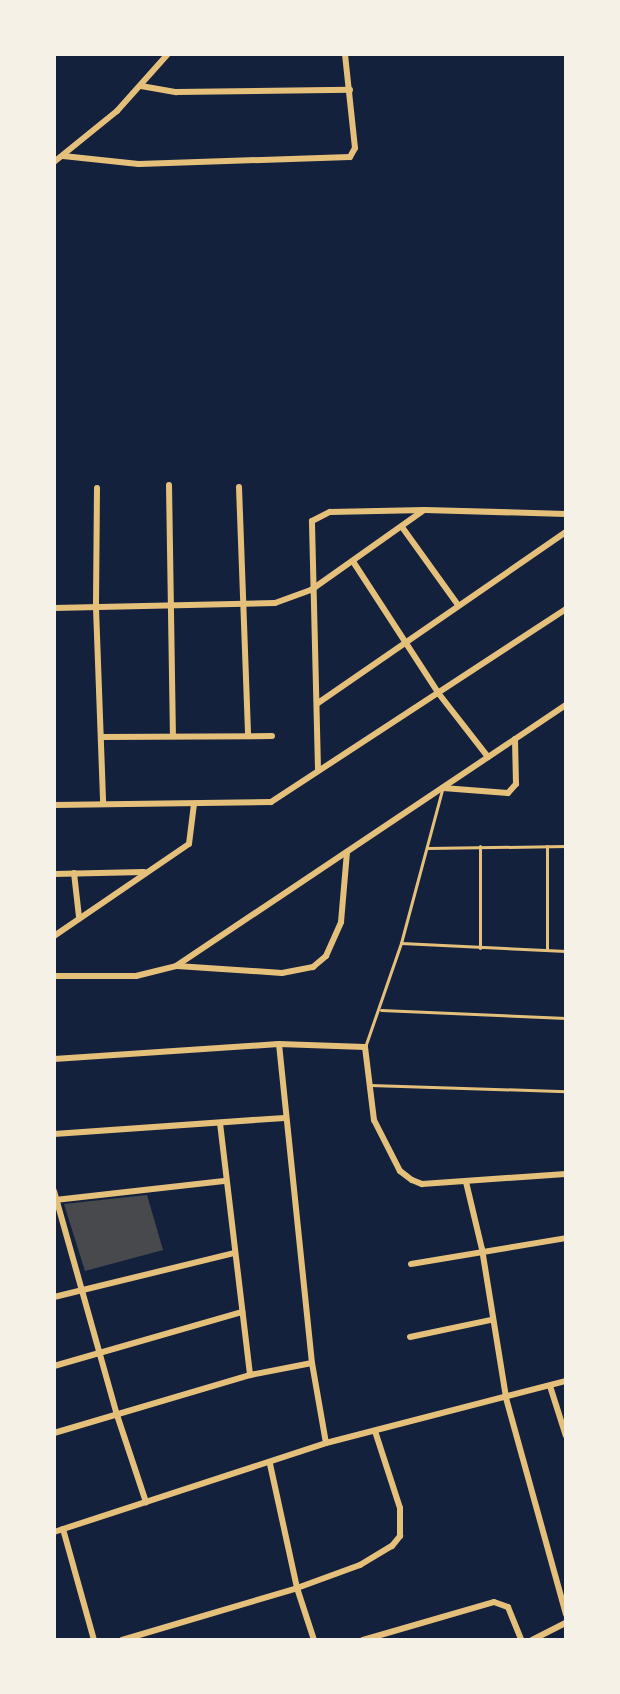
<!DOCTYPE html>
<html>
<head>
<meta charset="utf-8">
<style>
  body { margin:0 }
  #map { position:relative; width:620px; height:1694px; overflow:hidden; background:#14213d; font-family:"Work Sans",sans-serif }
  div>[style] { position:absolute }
  .building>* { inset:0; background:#48494c }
  .service>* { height:3px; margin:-1.5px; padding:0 1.5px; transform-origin:1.5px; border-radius:1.5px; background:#e5c07b }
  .minor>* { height:6px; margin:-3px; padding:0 3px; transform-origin:3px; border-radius:3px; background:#e5c07b }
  span { translate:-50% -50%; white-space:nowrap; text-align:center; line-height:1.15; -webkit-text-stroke:4.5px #f6f1e7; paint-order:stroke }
  .frame { position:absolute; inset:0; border:56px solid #f6f1e7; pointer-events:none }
</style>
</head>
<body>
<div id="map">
  <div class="building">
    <i style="clip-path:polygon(147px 1195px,163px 1250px,85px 1271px,64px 1204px)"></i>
  </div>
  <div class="service">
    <i style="left:480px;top:846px;width:102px;rotate:90deg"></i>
    <i style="left:427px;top:848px;width:139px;rotate:-0.8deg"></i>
    <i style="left:401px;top:943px;width:165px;rotate:2.8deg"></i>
    <i style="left:547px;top:950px;width:104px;rotate:-90deg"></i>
    <i style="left:381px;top:1010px;width:185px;rotate:2.5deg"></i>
    <i style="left:365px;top:1047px;width:110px;rotate:-70.9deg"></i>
    <i style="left:401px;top:943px;width:158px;rotate:-75deg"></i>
    <i style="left:370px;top:1085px;width:196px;rotate:1.8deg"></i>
  </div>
  <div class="minor">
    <i style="left:141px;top:86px;width:36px;rotate:10deg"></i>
    <i style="left:176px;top:92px;width:174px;rotate:-0.7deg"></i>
    <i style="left:63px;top:156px;width:76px;rotate:6deg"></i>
    <i style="left:139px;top:164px;width:211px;rotate:-1.9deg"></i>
    <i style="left:350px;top:157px;width:10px;rotate:-61deg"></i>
    <i style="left:355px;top:148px;width:95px;rotate:-96.1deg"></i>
    <i style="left:54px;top:162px;width:81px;rotate:-39deg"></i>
    <i style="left:117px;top:111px;width:76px;rotate:-48.2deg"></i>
    <i style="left:169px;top:485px;width:251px;rotate:89.1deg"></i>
    <i style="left:239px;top:487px;width:249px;rotate:87.9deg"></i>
    <i style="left:97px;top:488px;width:120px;rotate:90.5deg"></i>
    <i style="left:96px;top:608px;width:195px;rotate:87.9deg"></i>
    <i style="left:402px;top:527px;width:96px;rotate:54.3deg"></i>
    <i style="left:354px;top:563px;width:156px;rotate:57deg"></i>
    <i style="left:439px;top:694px;width:80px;rotate:52.1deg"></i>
    <i style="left:54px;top:608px;width:221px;rotate:-1.3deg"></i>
    <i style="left:275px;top:603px;width:38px;rotate:-20deg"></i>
    <i style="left:311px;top:590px;width:138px;rotate:-35.3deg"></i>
    <i style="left:318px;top:703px;width:301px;rotate:-34.6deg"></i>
    <i style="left:101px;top:737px;width:171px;rotate:-0.3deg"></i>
    <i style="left:318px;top:769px;width:248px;rotate:-91.4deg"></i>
    <i style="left:312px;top:521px;width:20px;rotate:-27deg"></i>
    <i style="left:330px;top:512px;width:95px;rotate:-1.2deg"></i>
    <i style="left:425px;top:510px;width:141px;rotate:1.6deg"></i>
    <i style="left:443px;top:788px;width:65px;rotate:4.4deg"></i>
    <i style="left:508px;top:793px;width:12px;rotate:-48deg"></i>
    <i style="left:516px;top:784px;width:45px;rotate:-91.3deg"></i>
    <i style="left:54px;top:805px;width:217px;rotate:-0.8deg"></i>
    <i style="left:271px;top:802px;width:353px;rotate:-33.2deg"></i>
    <i style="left:74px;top:873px;width:44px;rotate:83.5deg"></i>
    <i style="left:54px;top:874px;width:90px;rotate:-1.3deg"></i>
    <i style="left:54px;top:936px;width:163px;rotate:-34.3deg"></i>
    <i style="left:189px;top:844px;width:40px;rotate:-82.9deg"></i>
    <i style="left:177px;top:966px;width:105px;rotate:3.8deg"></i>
    <i style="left:282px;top:973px;width:32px;rotate:-11deg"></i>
    <i style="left:313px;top:967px;width:17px;rotate:-40deg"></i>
    <i style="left:326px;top:956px;width:37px;rotate:-66deg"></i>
    <i style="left:341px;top:922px;width:70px;rotate:-85.1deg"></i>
    <i style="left:54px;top:976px;width:82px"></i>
    <i style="left:136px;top:976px;width:41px;rotate:-14deg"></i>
    <i style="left:176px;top:966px;width:469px;rotate:-33.8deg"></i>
    <i style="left:279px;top:1044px;width:321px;rotate:84.1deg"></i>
    <i style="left:312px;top:1363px;width:81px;rotate:80.1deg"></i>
    <i style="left:54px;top:1059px;width:225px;rotate:-3.8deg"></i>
    <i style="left:279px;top:1044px;width:86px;rotate:2deg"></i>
    <i style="left:365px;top:1047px;width:74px;rotate:83deg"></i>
    <i style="left:374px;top:1120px;width:57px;rotate:63deg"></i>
    <i style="left:400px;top:1171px;width:15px;rotate:37deg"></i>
    <i style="left:412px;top:1180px;width:11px;rotate:22deg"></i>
    <i style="left:422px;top:1184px;width:144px;rotate:-4deg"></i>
    <i style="left:220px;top:1123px;width:254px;rotate:83.2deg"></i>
    <i style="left:54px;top:1134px;width:231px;rotate:-4deg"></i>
    <i style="left:466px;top:1182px;width:69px;rotate:76.6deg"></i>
    <i style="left:482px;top:1249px;width:151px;rotate:80.8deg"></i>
    <i style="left:506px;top:1398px;width:224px;rotate:74.5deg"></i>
    <i style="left:54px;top:1191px;width:233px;rotate:74.3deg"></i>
    <i style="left:117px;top:1415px;width:92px;rotate:71.6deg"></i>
    <i style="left:55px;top:1200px;width:170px;rotate:-6.4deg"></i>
    <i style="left:411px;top:1264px;width:157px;rotate:-9.5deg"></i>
    <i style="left:54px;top:1297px;width:185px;rotate:-13.7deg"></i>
    <i style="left:410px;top:1337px;width:83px;rotate:-11.9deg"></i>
    <i style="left:54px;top:1366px;width:196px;rotate:-16deg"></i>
    <i style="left:550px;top:1386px;width:52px;rotate:72.3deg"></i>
    <i style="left:54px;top:1433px;width:204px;rotate:-16.5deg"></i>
    <i style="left:250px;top:1375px;width:63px;rotate:-11deg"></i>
    <i style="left:270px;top:1464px;width:127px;rotate:77.7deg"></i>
    <i style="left:297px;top:1588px;width:55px;rotate:71.9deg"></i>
    <i style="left:63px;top:1529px;width:115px;rotate:74.4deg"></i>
    <i style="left:54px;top:1532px;width:286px;rotate:-18.1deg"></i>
    <i style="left:326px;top:1443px;width:248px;rotate:-14.5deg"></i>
    <i style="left:122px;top:1640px;width:183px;rotate:-16.5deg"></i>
    <i style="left:297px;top:1588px;width:67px;rotate:-20.1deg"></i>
    <i style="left:360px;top:1565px;width:37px;rotate:-31deg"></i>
    <i style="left:392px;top:1546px;width:13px;rotate:-51deg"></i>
    <i style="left:400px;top:1536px;width:28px;rotate:-90deg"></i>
    <i style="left:400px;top:1508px;width:81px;rotate:-108deg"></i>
    <i style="left:363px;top:1640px;width:136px;rotate:-16.2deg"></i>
    <i style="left:494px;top:1602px;width:15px;rotate:20deg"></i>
    <i style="left:508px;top:1607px;width:35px;rotate:68deg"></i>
    <i style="left:532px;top:1640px;width:38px;rotate:-27deg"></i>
  </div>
  <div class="frame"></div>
</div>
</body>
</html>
